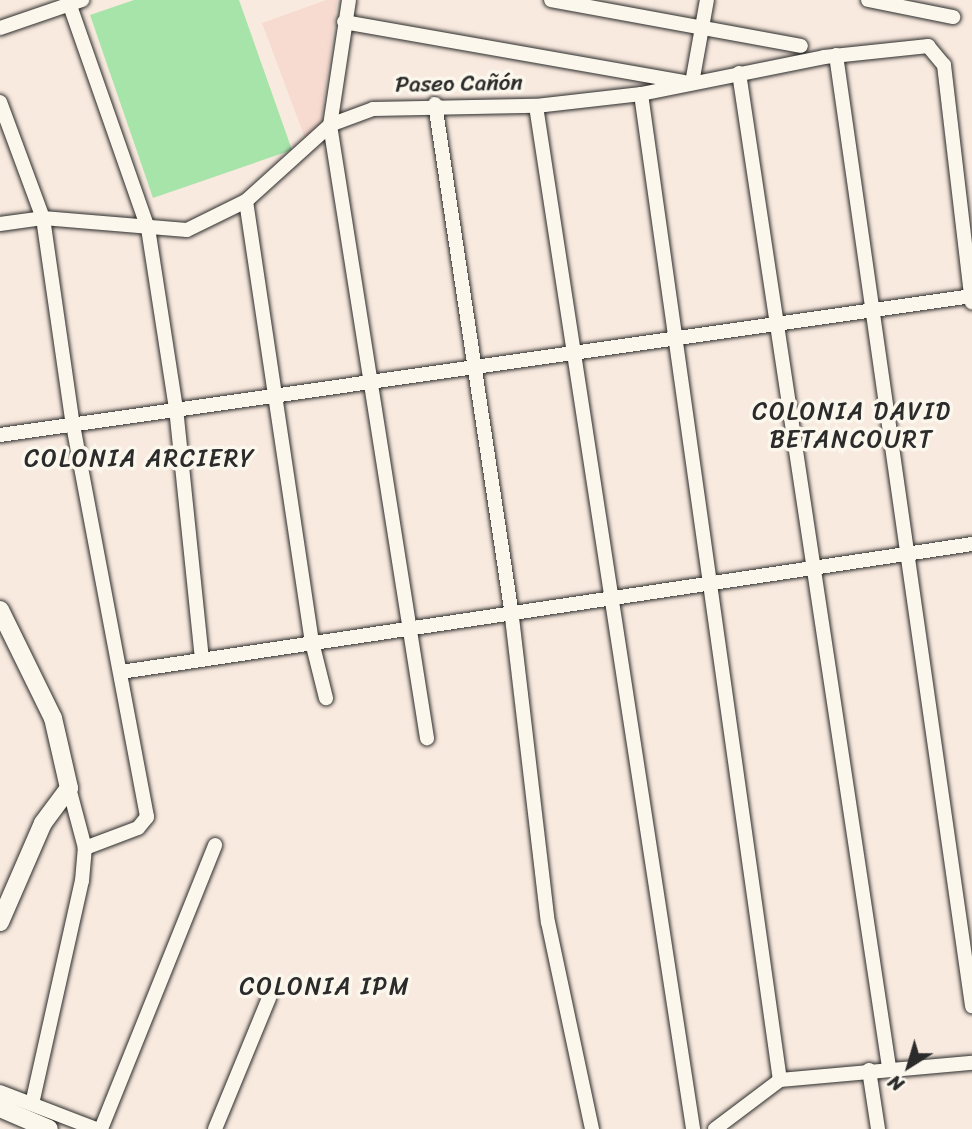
<!DOCTYPE html>
<html>
<head>
<meta charset="utf-8">
<style>
  body { margin:0 }
  #map { position:relative; width:972px; height:1129px; overflow:hidden; background:#f9eadf; font-family:Sriracha,sans-serif }
  div>[style] { position:absolute }
  .built>* { inset:0; background:#f7dbd0 }
  .green>* { inset:0; background:#a7e4aa }
  .roads { filter:drop-shadow(0 0 2px #2b2b2b) drop-shadow(0 0 2px #2b2b2b) }
  .minor>* { height:14px; margin:-7px; padding:0 7px; transform-origin:7px; border-radius:7px; background:#fbf7ec }
  .tertiary>* { height:18px; margin:-9px; padding:0 9px; transform-origin:9px; border-radius:9px; background:#fbf7ec }
  span { translate:-50% -50%; white-space:nowrap; text-align:center; line-height:1.15; -webkit-text-stroke:7px #fbf7ec; paint-order:stroke }
  .street-label { font-size:23px; color:#2b2b2b }
  .neighbourhood-label { font-size:24px; color:#2b2b2b; letter-spacing:2px }
  .north { position:absolute; left:874px; top:1031px; width:70px; height:70px; -webkit-text-stroke:5px #fbf7ec; paint-order:stroke; rotate:217deg; font-size:19px; font-weight:700; line-height:28px; text-align:center; color:#2b2b2b }
  .north::after { content:''; display:block; margin:auto; width:24px; height:32px; background:#2b2b2b; clip-path:polygon(50% 0,100% 100%,50% 72%,0 100%) }
</style>
</head>
<body>
<div id="map">
  <div class="built">
    <i style="clip-path:polygon(326px 0,337px 0,321px 122px,306px 141px,262px 23px)"></i>
  </div>
  <div class="green">
    <i style="clip-path:polygon(134px 0,239px 0,292px 150px,153px 198px,90px 15px)"></i>
  </div>
  <div class="roads">
    <div class="minor">
      <i style="left:68px;top:0;width:242px;rotate:70.7deg"></i>
      <i style="left:148px;top:228px;width:182px;rotate:81.2deg"></i>
      <i style="left:176px;top:408px;width:252px;rotate:84.1deg"></i>
      <i style="left:349px;top:0;width:126px;rotate:98.6deg"></i>
      <i style="left:330px;top:125px;width:621px;rotate:81.01deg"></i>
      <i style="left:551px;top:0;width:254px;rotate:10.4deg"></i>
      <i style="left:868px;top:0;width:87px;rotate:11.3deg"></i>
      <i style="left:344px;top:22px;width:345px;rotate:10deg"></i>
      <i style="left:0;top:28px;width:87px;rotate:-18.9deg"></i>
      <i style="left:836px;top:55px;width:961px;rotate:81.86deg"></i>
      <i style="left:739px;top:73px;width:1005px;rotate:81.42deg"></i>
      <i style="left:692px;top:83px;width:84px;rotate:-79.8deg"></i>
      <i style="left:641px;top:94px;width:996px;rotate:81.98deg"></i>
      <i style="left:0;top:102px;width:124px;rotate:69.7deg"></i>
      <i style="left:43px;top:218px;width:209px;rotate:81.8deg"></i>
      <i style="left:73px;top:425px;width:399px;rotate:79.3deg"></i>
      <i style="left:147px;top:817px;width:14px;rotate:129deg"></i>
      <i style="left:138px;top:828px;width:57px;rotate:159.3deg"></i>
      <i style="left:435px;top:104px;width:511px;rotate:81.44deg"></i>
      <i style="left:511px;top:609px;width:315px;rotate:83.3deg"></i>
      <i style="left:548px;top:922px;width:212px;rotate:78deg"></i>
      <i style="left:536px;top:106px;width:1035px;rotate:81.27deg"></i>
      <i style="left:246px;top:201px;width:446px;rotate:81.5deg"></i>
      <i style="left:312px;top:642px;width:58px;rotate:76deg"></i>
      <i style="left:0;top:224px;width:43px;rotate:-7.9deg"></i>
      <i style="left:43px;top:218px;width:144px;rotate:4.8deg"></i>
      <i style="left:187px;top:230px;width:66px;rotate:-26.2deg"></i>
      <i style="left:246px;top:201px;width:113px;rotate:-42.1deg"></i>
      <i style="left:330px;top:125px;width:46px;rotate:-20.4deg"></i>
      <i style="left:373px;top:109px;width:163px;rotate:-1.1deg"></i>
      <i style="left:536px;top:106px;width:106px;rotate:-6.5deg"></i>
      <i style="left:641px;top:94px;width:187px;rotate:-11.4deg"></i>
      <i style="left:824px;top:57px;width:105px;rotate:-6deg"></i>
      <i style="left:928px;top:46px;width:25px;rotate:50deg"></i>
      <i style="left:944px;top:65px;width:239px;rotate:83.3deg"></i>
      <i style="left:0;top:435px;width:982px;rotate:-8.14deg"></i>
      <i style="left:121px;top:672px;width:861px;rotate:-8.55deg"></i>
      <i style="left:869px;top:1070px;width:60px;rotate:81.3deg"></i>
      <i style="left:0;top:1092px;width:103px;rotate:21.1deg"></i>
      <i style="left:32px;top:1104px;width:229px;rotate:-77.4deg"></i>
      <i style="left:82px;top:881px;width:33px;rotate:-85deg"></i>
      <i style="left:85px;top:848px;width:62px;rotate:-104.9deg"></i>
      <i style="left:101px;top:1129px;width:306px;rotate:-68.1deg"></i>
      <i style="left:215px;top:1129px;width:142px;rotate:-67.6deg"></i>
      <i style="left:715px;top:1129px;width:81px;rotate:-37deg"></i>
      <i style="left:780px;top:1080px;width:193px;rotate:-5.1deg"></i>
    </div>
    <div class="tertiary">
      <i style="left:0;top:610px;width:120px;rotate:63.9deg"></i>
      <i style="left:53px;top:718px;width:72px;rotate:77.1deg"></i>
      <i style="left:69px;top:788px;width:44px;rotate:126.6deg"></i>
      <i style="left:43px;top:823px;width:108px;rotate:113.5deg"></i>
      <i style="left:0;top:1108px;width:53px;rotate:23.2deg"></i>
    </div>
  </div>
  <div class="street-label">
    <span style="left:459px;top:84px;rotate:-1deg">Paseo Cañón</span>
  </div>
  <div class="neighbourhood-label">
    <span style="left:852px;top:426px">COLONIA DAVID<br>BETANCOURT</span>
    <span style="left:140px;top:459px">COLONIA ARCIERY</span>
    <span style="left:325px;top:987px">COLONIA IPM</span>
  </div>
  <div class="north">N</div>
</div>
</body>
</html>
